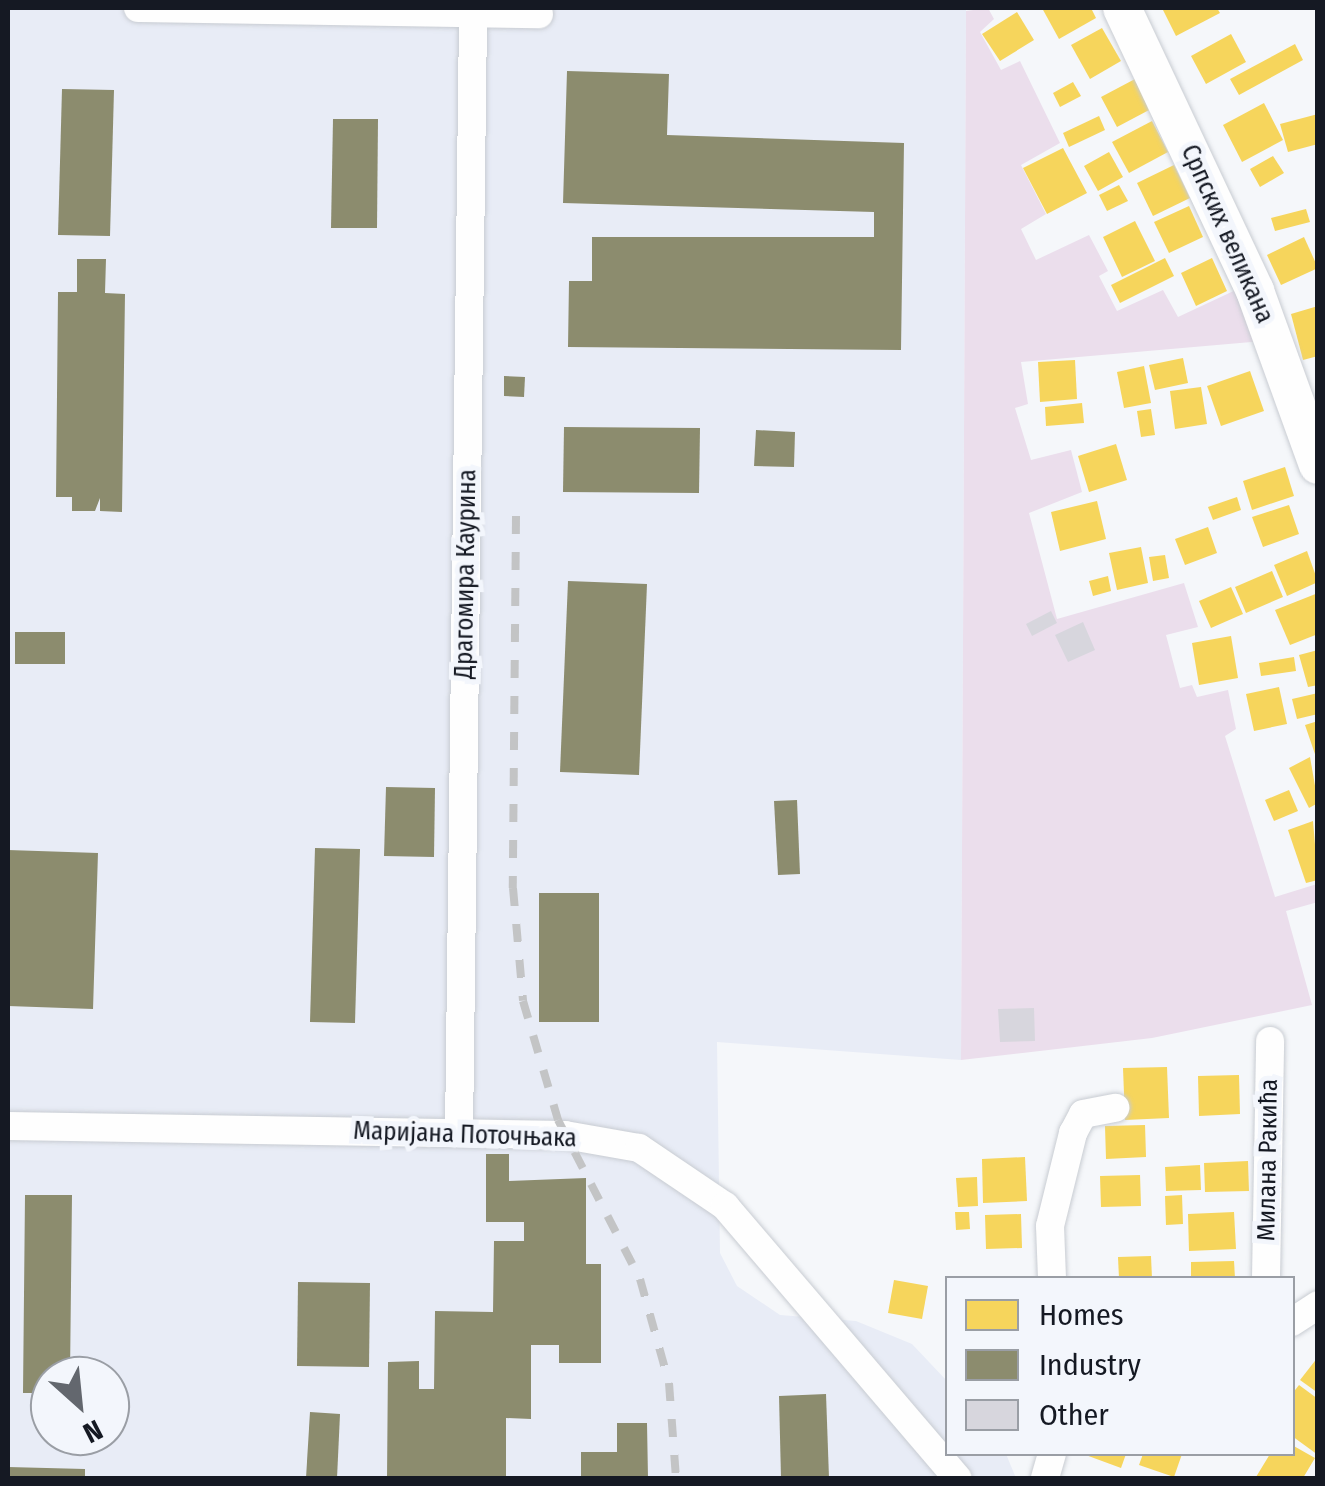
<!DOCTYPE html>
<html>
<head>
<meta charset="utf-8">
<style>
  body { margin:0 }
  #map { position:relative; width:1325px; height:1486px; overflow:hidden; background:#f5f7fa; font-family:"Fira Sans Condensed",sans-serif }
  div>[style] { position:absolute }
  .built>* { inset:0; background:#e8ecf6 }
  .green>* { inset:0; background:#ebdeec }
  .homes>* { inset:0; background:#f6d55c }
  .industry>* { inset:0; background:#8c8c6e }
  .building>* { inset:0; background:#d7d6dd }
  .roads { filter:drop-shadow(0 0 2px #c8ccd2) drop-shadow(0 0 2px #c8ccd2) }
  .minor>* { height:28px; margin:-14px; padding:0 14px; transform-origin:14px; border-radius:14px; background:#fefefe }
  .secondary>* { height:38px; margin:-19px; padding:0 19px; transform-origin:19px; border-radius:19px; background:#fefefe }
  .rail>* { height:8px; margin-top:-4px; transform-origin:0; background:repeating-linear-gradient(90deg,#c3c4c5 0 18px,transparent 0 36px) }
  span { translate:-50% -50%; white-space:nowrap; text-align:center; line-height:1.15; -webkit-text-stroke:10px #f3f6fc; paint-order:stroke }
  .street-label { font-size:25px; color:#151923 }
  .frame { position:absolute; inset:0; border:10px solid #151923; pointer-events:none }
  .legend { position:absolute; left:945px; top:1276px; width:350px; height:180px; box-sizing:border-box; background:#f3f6fc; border:2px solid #9a9ea5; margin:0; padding:12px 18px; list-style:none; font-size:30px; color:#151923 }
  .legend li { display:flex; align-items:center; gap:20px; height:50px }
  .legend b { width:50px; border:2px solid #9a9ea5 }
  .north { position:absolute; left:30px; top:1356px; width:100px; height:100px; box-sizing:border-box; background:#f3f6fc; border:2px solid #9a9ea5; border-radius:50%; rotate:153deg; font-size:28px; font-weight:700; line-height:40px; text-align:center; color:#151923 }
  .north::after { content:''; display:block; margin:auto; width:35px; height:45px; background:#63676e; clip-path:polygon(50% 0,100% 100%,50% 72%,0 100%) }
</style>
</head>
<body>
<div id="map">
  <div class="built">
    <i style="clip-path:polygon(evenodd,8px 8px,966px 8px,961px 1060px,717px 1042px,720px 1253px,737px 1286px,780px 1315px,856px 1321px,912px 1344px,947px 1381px,948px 1454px,1006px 1454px,1016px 1478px,8px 1478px,8px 8px,50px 1376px,110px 1376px,110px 1436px,50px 1436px,50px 1376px)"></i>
  </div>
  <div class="green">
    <i style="clip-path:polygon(988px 8px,994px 19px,980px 32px,1001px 70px,1020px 61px,1060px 143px,1021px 165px,1046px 214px,1021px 229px,1036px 260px,1089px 235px,1108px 271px,1099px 276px,1117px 311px,1163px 290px,1178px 317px,1240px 288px,1263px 341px,1021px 362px,1028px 404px,1015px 408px,1031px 460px,1071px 450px,1082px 492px,1029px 513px,1057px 619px,1184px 583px,1198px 627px,1166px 635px,1180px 688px,1192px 685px,1197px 697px,1228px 690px,1236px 729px,1225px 736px,1275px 897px,1317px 884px,1318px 902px,1286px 911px,1312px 1005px,1152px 1038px,961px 1060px,966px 11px)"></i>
  </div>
  <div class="homes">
    <i style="clip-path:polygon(1042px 8px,1091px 8px,1096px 18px,1059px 39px)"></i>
    <i style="clip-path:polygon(1162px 8px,1217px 8px,1220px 13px,1176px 36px)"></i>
    <i style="clip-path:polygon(1017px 12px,1034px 40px,1000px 61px,982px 34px)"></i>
    <i style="clip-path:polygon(1102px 28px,1121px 61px,1090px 79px,1071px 45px)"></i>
    <i style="clip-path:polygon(1231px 34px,1246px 62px,1206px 84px,1191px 56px)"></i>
    <i style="clip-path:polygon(1295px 44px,1303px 60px,1239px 95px,1230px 79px)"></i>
    <i style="clip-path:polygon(1135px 79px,1151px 109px,1117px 127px,1101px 97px)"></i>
    <i style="clip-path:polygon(1073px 82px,1081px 96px,1060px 107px,1053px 93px)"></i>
    <i style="clip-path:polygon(1264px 103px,1283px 140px,1242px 162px,1223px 125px)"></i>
    <i style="clip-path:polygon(1318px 114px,1318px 144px,1288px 152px,1280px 124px)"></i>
    <i style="clip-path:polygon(1099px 116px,1105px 130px,1069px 147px,1063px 133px)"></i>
    <i style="clip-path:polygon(1152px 121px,1168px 152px,1129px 173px,1112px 142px)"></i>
    <i style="clip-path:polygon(1063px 148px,1087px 193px,1047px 214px,1023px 168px)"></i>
    <i style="clip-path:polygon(1109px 152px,1123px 177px,1098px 191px,1084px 166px)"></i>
    <i style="clip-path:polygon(1273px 156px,1284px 173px,1260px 187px,1250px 169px)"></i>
    <i style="clip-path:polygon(1174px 165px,1190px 198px,1153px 216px,1137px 183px)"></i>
    <i style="clip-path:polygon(1119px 185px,1128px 201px,1107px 211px,1099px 195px)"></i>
    <i style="clip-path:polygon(1189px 206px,1203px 237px,1169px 253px,1154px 222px)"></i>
    <i style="clip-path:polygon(1306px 209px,1310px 222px,1275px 231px,1271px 218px)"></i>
    <i style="clip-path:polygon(1135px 221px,1155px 261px,1122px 277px,1103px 237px)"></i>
    <i style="clip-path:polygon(1304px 237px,1318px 268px,1281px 285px,1267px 255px)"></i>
    <i style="clip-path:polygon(1165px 258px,1174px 276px,1120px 303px,1111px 285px)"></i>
    <i style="clip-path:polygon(1212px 258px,1227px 291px,1196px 306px,1181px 273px)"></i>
    <i style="clip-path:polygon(1318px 306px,1318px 356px,1303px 360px,1291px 314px)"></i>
    <i style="clip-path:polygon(1183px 358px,1188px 383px,1155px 390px,1149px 365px)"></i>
    <i style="clip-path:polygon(1075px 360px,1077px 399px,1040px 402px,1038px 362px)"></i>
    <i style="clip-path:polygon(1144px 366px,1151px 403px,1124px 408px,1117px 372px)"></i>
    <i style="clip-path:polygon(1250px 371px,1264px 411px,1221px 426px,1207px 386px)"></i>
    <i style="clip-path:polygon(1201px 387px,1207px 424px,1175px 429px,1170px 391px)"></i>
    <i style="clip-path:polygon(1082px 403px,1084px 423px,1046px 426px,1045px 407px)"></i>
    <i style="clip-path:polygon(1151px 409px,1155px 435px,1141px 437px,1137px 411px)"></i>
    <i style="clip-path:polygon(1116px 444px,1127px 480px,1089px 492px,1078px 456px)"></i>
    <i style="clip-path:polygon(1285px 467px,1294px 496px,1252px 510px,1243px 481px)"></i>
    <i style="clip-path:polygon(1237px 497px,1241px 510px,1213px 520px,1208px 507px)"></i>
    <i style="clip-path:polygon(1097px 501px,1106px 539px,1060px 551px,1051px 512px)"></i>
    <i style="clip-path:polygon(1289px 505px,1299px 534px,1263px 547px,1252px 517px)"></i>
    <i style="clip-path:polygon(1208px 527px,1217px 553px,1185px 565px,1175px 539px)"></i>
    <i style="clip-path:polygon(1141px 547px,1148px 583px,1117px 590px,1109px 553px)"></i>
    <i style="clip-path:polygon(1307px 551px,1318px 582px,1287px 596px,1274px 565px)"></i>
    <i style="clip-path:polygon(1165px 555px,1169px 578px,1153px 581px,1149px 557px)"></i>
    <i style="clip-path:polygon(1272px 571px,1283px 597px,1246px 613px,1235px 587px)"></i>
    <i style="clip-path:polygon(1108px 576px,1111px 591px,1093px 596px,1089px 581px)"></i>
    <i style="clip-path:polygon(1231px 587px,1243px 614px,1211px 628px,1199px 601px)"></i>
    <i style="clip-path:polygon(1318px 593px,1318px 634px,1290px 645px,1275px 610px)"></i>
    <i style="clip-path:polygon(1231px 636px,1238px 678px,1199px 685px,1192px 643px)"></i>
    <i style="clip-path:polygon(1318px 650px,1318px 685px,1308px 687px,1299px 655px)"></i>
    <i style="clip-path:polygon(1294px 657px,1296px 671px,1261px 676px,1259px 663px)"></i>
    <i style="clip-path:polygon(1279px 687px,1287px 724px,1254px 731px,1246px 694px)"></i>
    <i style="clip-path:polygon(1318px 693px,1318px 714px,1297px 719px,1292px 699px)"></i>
    <i style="clip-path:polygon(1318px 721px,1318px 760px,1317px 760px,1305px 725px)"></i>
    <i style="clip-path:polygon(1310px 757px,1318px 803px,1309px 808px,1289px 768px)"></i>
    <i style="clip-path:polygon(1289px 790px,1298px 811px,1274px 821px,1265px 800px)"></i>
    <i style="clip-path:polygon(1313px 821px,1318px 880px,1306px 883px,1288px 830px)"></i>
    <i style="clip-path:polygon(1167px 1067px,1169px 1118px,1125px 1120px,1123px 1068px)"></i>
    <i style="clip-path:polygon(1239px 1075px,1240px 1114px,1199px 1116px,1198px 1076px)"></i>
    <i style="clip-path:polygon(1145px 1125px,1146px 1157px,1106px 1159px,1105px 1126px)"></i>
    <i style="clip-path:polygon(1025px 1157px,1027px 1201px,983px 1203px,982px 1159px)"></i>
    <i style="clip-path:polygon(1248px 1161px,1249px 1191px,1205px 1192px,1204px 1163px)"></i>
    <i style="clip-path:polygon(1200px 1165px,1201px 1190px,1166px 1191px,1165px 1167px)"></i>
    <i style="clip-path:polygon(1140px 1175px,1141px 1206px,1101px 1207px,1100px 1176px)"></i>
    <i style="clip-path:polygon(977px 1177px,978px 1206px,958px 1207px,956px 1178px)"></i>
    <i style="clip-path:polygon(1182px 1195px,1183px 1224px,1166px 1225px,1165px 1196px)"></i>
    <i style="clip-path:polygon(955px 1212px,969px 1212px,970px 1229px,956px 1230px)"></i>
    <i style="clip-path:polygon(1234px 1212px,1236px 1249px,1189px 1251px,1188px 1214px)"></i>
    <i style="clip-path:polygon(1021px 1214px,1022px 1248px,986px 1249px,985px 1215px)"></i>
    <i style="clip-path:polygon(1151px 1256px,1152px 1278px,1119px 1278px,1118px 1257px)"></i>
    <i style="clip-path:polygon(1234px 1261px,1235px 1278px,1191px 1278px,1191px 1262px)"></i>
    <i style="clip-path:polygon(894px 1280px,928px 1286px,922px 1319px,888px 1313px)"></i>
    <i style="clip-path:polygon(1318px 1357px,1318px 1393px,1300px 1380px)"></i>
    <i style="clip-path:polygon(1299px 1385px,1318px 1399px,1318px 1455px,1292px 1436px,1292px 1394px)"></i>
    <i style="clip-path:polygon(1292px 1445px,1315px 1458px,1303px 1478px,1256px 1477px,1270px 1454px,1292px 1454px)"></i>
    <i style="clip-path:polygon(1083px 1454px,1126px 1454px,1121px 1468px)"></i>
    <i style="clip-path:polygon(1143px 1454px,1182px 1454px,1174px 1477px,1139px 1465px)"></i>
  </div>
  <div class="industry">
    <i style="clip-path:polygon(567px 71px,669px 74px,667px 135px,904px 143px,901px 350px,568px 347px,569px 281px,592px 281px,592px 237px,874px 237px,874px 212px,563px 203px)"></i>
    <i style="clip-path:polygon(62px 89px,114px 90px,110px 236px,58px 235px)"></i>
    <i style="clip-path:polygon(333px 119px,378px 119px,377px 228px,331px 228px)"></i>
    <i style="clip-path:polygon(77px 259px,106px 259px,105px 293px,125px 294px,122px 512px,100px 511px,100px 498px,95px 511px,72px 511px,72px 497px,56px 497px,58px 292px,77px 292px)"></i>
    <i style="clip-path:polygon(504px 376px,525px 377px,524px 397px,504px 396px)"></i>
    <i style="clip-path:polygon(564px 427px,700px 428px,699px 493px,563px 492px)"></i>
    <i style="clip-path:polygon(756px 430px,795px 432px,794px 467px,754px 466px)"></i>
    <i style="clip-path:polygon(568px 581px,647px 584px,639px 775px,560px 772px)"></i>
    <i style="clip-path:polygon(15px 632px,65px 632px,65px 664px,15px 664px)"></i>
    <i style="clip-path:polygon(386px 787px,435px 788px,434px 857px,384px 856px)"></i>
    <i style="clip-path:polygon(797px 800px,800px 874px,778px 875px,774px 801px)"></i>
    <i style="clip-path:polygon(315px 848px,360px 849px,355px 1023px,310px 1022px)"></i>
    <i style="clip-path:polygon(8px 850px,98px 853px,93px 1009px,8px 1006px)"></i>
    <i style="clip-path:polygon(539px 893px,599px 893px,599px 1022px,539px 1022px)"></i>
    <i style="clip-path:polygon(486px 1154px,509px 1154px,509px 1181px,586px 1178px,586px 1264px,601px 1264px,601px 1363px,559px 1363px,559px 1345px,531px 1345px,531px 1419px,506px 1418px,506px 1478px,387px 1478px,388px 1362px,419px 1361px,419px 1389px,434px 1389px,435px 1311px,493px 1312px,494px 1241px,524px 1241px,524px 1222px,486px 1222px)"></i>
    <i style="clip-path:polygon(25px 1195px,72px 1195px,70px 1376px,50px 1376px,50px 1393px,23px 1393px)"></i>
    <i style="clip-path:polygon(298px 1282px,370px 1283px,369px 1367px,297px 1366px)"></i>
    <i style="clip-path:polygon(826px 1394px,829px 1478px,781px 1478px,779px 1396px)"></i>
    <i style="clip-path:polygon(310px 1412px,340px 1414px,337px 1478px,306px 1478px)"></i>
    <i style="clip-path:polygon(617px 1423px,647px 1423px,648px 1478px,581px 1478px,581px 1452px,617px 1452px)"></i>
    <i style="clip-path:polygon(8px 1467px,85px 1469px,85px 1478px,8px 1478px)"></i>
  </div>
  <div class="building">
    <i style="clip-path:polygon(1051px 611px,1057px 623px,1032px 636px,1026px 624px)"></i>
    <i style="clip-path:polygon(1083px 622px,1095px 650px,1068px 662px,1055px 635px)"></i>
    <i style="clip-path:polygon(1034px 1008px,1035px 1041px,1000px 1042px,998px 1009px)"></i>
  </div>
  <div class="roads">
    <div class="minor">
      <i style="left:138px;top:8px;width:401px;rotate:0.9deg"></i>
      <i style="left:8px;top:1126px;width:557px;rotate:0.93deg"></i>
      <i style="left:565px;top:1135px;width:75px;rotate:10deg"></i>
      <i style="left:639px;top:1148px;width:104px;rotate:34deg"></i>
      <i style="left:725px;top:1206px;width:358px;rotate:49.5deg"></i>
      <i style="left:459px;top:1133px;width:1117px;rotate:-89.28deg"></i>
      <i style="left:1052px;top:1278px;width:52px;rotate:-92.2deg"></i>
      <i style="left:1050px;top:1226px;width:96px;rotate:-76.1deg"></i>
      <i style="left:1073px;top:1133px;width:21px;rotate:-62deg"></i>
      <i style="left:1083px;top:1114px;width:33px;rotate:-11deg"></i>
      <i style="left:1266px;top:1278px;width:237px;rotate:-89deg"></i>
      <i style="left:1292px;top:1322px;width:31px;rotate:-33deg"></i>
      <i style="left:1045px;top:1478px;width:25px;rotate:-74deg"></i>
    </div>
    <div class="secondary">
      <i style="left:1122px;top:8px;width:313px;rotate:64.8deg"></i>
      <i style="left:1255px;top:291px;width:185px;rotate:70.1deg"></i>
    </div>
  </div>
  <div class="rail">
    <i style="left:516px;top:516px;width:372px;rotate:90.5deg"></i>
    <i style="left:513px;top:888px;width:113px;rotate:84.9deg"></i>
    <i style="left:523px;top:1001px;width:124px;rotate:73.6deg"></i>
    <i style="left:558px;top:1120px;width:179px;rotate:62.7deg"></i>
    <i style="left:640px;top:1279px;width:108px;rotate:74.4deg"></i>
    <i style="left:669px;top:1383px;width:95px;rotate:85.8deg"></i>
  </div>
  <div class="street-label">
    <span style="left:1227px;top:234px;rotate:66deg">Српских великана</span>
    <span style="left:466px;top:574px;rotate:-89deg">Драгомира Каурина</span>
    <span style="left:465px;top:1135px;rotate:2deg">Маријана Поточњака</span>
    <span style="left:1268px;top:1160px;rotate:-89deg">Милана Ракића</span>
  </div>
  <div class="frame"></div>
  <ul class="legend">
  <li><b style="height:28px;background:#f6d55c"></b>Homes</li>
  <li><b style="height:28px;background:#8c8c6e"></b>Industry</li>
  <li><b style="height:28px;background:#d7d6dd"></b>Other</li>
  </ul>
  <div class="north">N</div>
</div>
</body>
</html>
